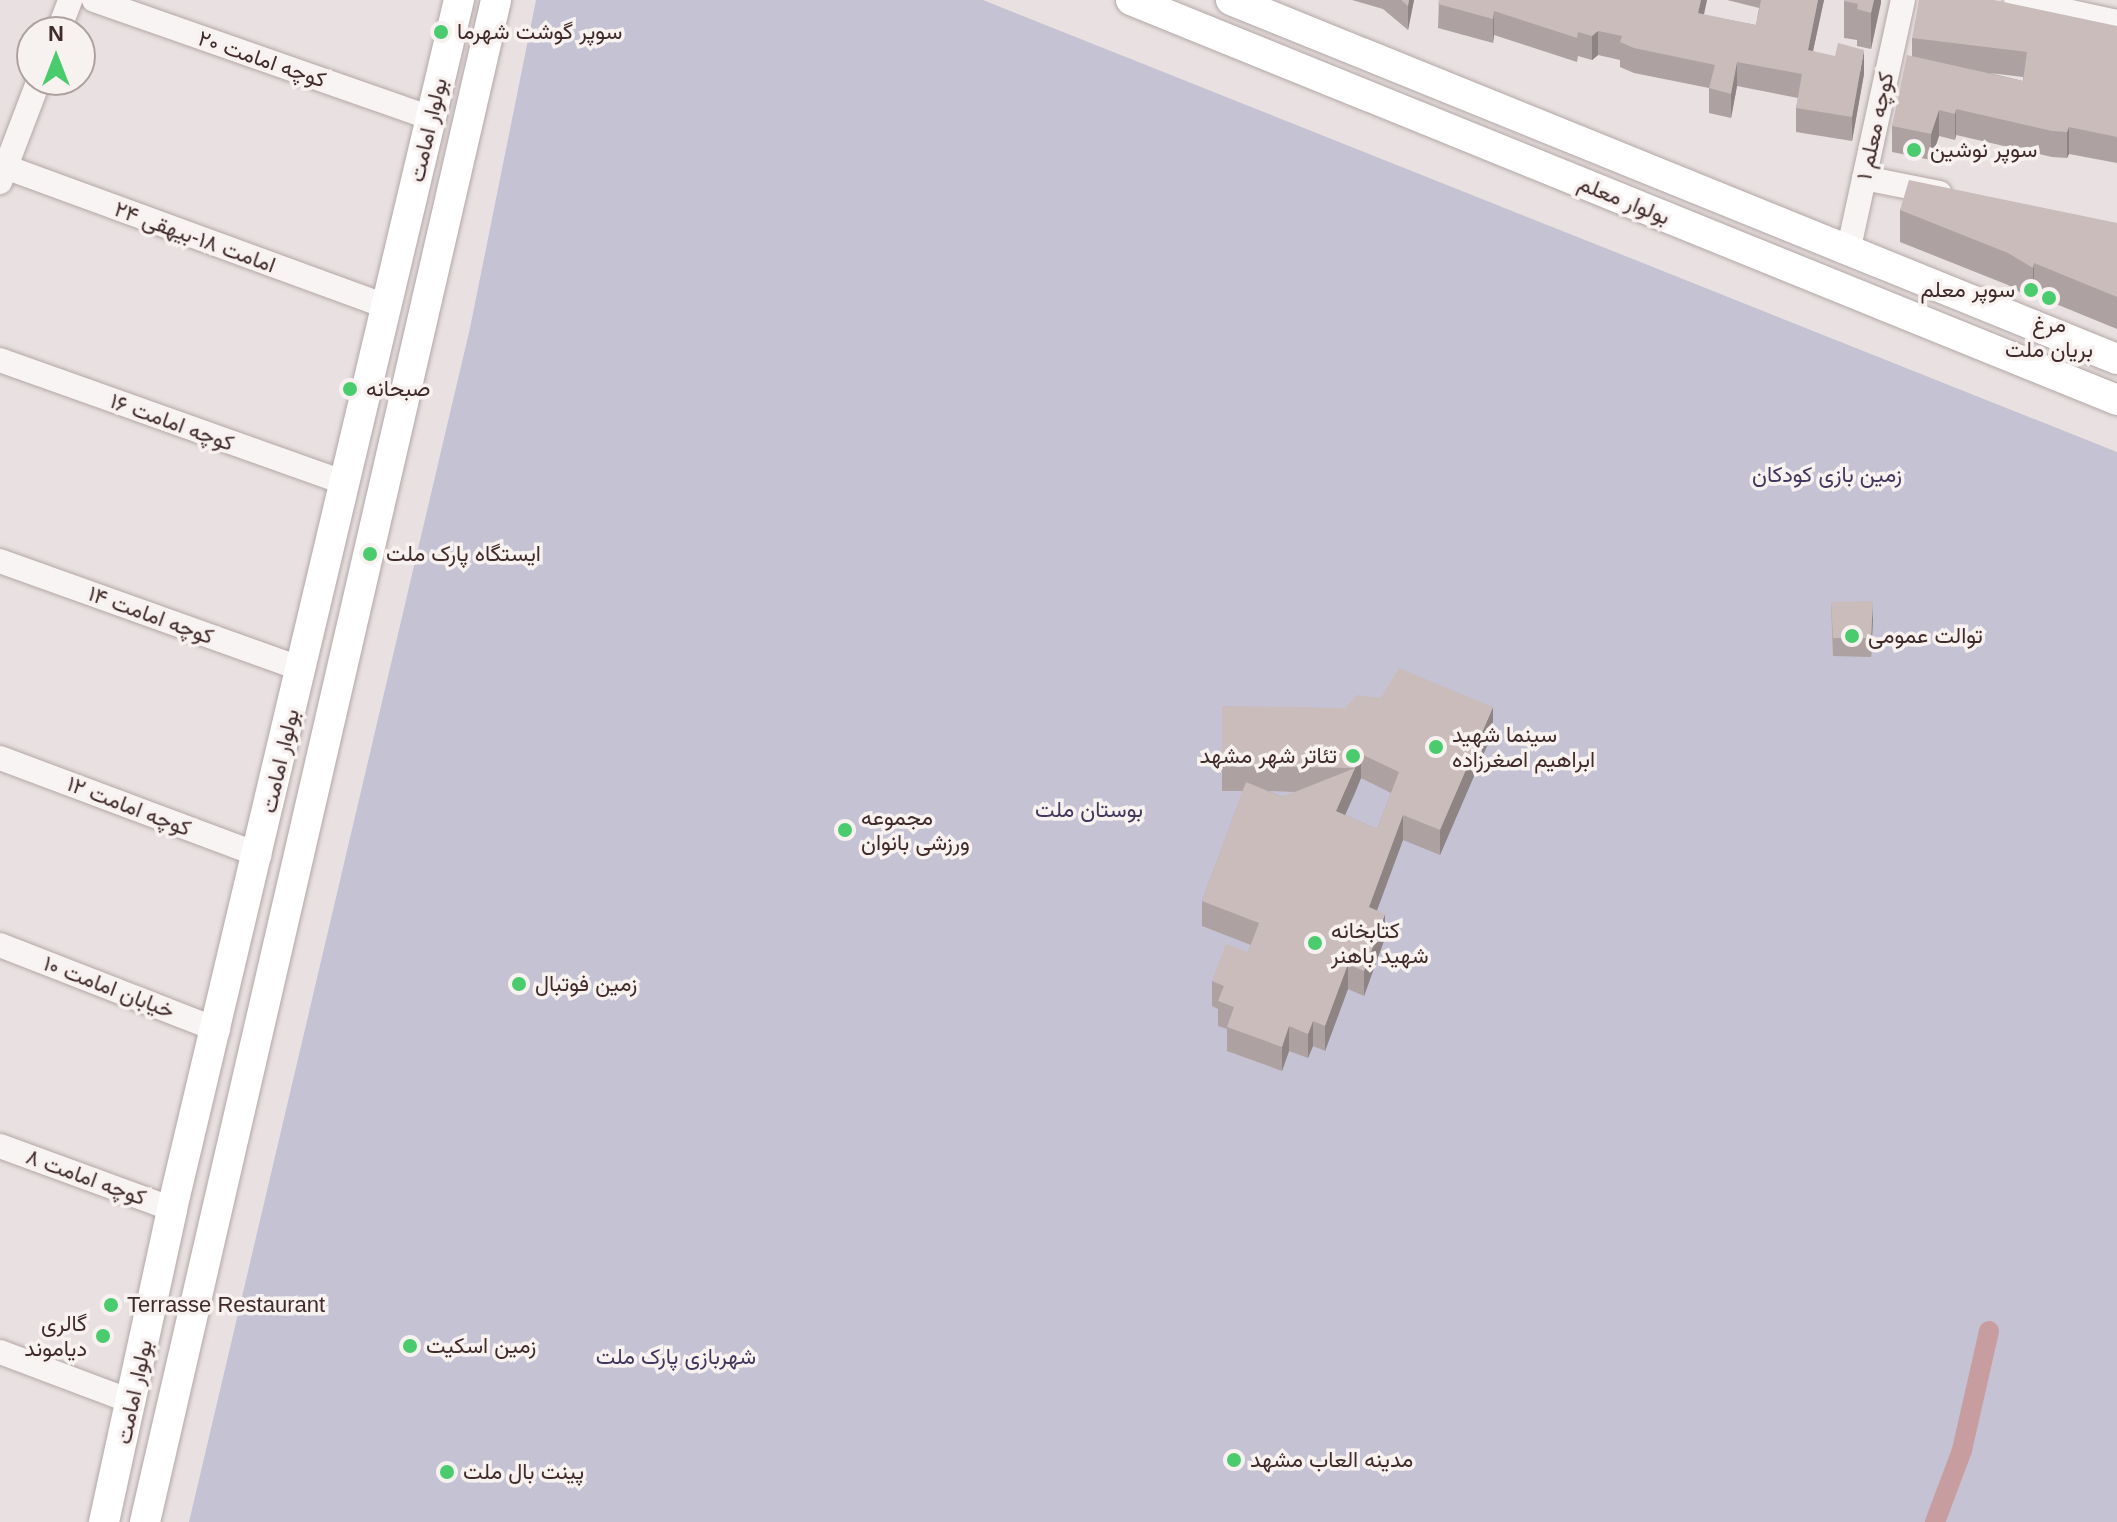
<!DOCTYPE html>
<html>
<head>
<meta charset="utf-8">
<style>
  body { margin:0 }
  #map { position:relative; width:2117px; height:1522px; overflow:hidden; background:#e9e1e1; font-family:Helvetica,Vazirmatn,sans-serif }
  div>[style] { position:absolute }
  .green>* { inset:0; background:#c5c2d3 }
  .canal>* { height:20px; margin:-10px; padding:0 10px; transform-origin:10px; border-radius:10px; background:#c89d9f }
  .roads { filter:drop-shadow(0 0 2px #b3a7a6) drop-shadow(0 0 2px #b3a7a6) }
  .minor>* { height:24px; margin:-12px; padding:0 12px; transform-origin:12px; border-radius:12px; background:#f8f4f4 }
  .major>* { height:30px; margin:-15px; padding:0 15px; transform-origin:15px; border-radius:15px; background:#fff }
  .wall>* { inset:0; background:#ada2a1 }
  .shaded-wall>* { inset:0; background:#8d8483 }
  .building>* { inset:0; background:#c9bcbb }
  .dots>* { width:22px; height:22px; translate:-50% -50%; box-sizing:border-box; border:4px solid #f7f1f0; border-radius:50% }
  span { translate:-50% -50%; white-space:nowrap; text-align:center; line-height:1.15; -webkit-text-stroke:7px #f7f1f0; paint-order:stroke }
  .poi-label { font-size:22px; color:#402b2a }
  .left { translate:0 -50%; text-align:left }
  .right { translate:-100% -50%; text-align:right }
  .street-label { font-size:22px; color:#402b2a }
  .park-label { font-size:22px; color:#40375c }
  .north { position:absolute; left:16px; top:16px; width:80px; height:80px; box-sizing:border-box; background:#f7f1f0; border:2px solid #aea2a1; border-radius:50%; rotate:0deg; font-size:22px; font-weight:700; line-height:32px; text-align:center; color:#402b2a }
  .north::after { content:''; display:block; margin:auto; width:28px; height:36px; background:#4acb6e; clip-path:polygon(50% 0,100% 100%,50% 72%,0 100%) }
</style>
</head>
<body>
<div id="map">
  <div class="green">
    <i style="clip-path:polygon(536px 0,983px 0,2117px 452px,2117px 1522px,189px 1522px,470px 328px)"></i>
  </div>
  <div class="canal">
    <i style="left:1935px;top:1522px;width:77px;rotate:-69.4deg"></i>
    <i style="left:1962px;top:1450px;width:122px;rotate:-77.2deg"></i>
  </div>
  <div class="roads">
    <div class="minor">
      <i style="left:94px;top:0;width:357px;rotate:19.3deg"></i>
      <i style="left:2016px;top:0;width:103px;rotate:12.3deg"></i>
      <i style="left:58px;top:32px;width:34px;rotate:-69deg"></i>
      <i style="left:0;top:165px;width:411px;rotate:20.1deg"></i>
      <i style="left:1864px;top:178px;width:77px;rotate:11.2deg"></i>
      <i style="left:0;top:182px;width:109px;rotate:-69.1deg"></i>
      <i style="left:1848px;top:252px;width:258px;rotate:-77.7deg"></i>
      <i style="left:0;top:360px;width:366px;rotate:19.6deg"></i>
      <i style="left:0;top:561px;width:320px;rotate:19.7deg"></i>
      <i style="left:0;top:758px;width:277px;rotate:20.5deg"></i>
      <i style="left:0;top:945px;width:234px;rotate:21.3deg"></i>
      <i style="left:0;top:1146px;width:183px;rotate:20.1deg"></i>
      <i style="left:0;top:1352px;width:142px;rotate:20.6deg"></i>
    </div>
    <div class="major">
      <i style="left:1131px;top:0;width:1064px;rotate:22.08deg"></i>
      <i style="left:1231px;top:0;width:956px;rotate:22.06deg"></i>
      <i style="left:104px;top:1522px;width:320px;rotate:-77.7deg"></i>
      <i style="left:172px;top:1209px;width:1243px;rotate:-76.65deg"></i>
      <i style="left:145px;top:1522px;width:1562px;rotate:-77.01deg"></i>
    </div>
  </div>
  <div class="wall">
    <i style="clip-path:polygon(1352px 0,1414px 0,1408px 30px,1383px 9px)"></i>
    <i style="clip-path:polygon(1439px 0,1707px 0,1704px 15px,1756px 25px,1759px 8px,1727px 0,1824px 0,1813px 51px,1864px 74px,1852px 141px,1796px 132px,1796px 108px,1798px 98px,1737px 86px,1731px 118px,1709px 113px,1709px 88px,1634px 73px,1620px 67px,1620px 60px,1598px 55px,1592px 60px,1578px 56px,1577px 62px,1494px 35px,1493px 43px,1438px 28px)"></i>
    <i style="clip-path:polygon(1844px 0,1881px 0,1871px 49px,1857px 46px,1857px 40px,1844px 38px)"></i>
    <i style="clip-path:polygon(evenodd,2117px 26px,2117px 163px,2069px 154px,2067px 158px,2052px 157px,1956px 135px,1955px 140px,1939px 136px,1931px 160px,1892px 152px,1892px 126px,1912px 56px,1912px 38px,2117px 26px,1990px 73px,2023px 77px,2023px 81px,1990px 73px)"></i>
    <i style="clip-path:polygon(1900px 210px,2117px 223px,2117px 329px,2034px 295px,2033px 300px,2008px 285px,1900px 242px)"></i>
    <i style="clip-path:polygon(1831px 602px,1873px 620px,1871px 657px,1833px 656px)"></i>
    <i style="clip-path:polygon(evenodd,1222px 706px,1493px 732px,1440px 855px,1403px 840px,1377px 910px,1385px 938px,1364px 996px,1348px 989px,1325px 1051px,1313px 1046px,1308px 1058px,1289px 1051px,1282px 1071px,1227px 1051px,1227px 1029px,1218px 1026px,1218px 1009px,1212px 1006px,1212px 981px,1248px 952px,1251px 945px,1202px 926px,1202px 901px,1243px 791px,1222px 791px,1222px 706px,1361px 778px,1391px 793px,1377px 829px,1345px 815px,1361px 778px,1222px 706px,1268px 791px,1296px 792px,1282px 797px,1268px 791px)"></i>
  </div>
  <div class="shaded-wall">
    <i style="clip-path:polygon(1409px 0,1414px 0,1408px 30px,1408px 6px)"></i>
    <i style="clip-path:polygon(1701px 0,1707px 0,1698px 38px,1698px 13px)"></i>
    <i style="clip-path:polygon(1818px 0,1824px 0,1808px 74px,1808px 50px)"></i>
    <i style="clip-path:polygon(1874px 0,1881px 0,1881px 3px,1871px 49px,1871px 13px)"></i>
    <i style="clip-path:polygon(1494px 11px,1494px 35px,1493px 43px,1493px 19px)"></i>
    <i style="clip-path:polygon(1598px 31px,1598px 55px,1592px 60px,1592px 36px)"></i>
    <i style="clip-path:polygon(1864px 50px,1864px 74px,1852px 141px,1852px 117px)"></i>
    <i style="clip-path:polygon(1737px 62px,1737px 86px,1731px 118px,1731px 94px)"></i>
    <i style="clip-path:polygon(1956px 109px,1956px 135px,1955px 140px,1955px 114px)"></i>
    <i style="clip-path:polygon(1939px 110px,1939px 136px,1931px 160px,1931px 134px)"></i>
    <i style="clip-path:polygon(2069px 127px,2069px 154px,2067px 158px,2067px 132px)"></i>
    <i style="clip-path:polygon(2034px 263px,2034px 295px,2033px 300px,2033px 268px)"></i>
    <i style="clip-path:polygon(1873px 601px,1873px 620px,1871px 657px,1871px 638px)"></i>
    <i style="clip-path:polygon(1493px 707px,1493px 732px,1440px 855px,1440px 830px)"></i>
    <i style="clip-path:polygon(1361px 754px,1361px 778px,1355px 793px,1355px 768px)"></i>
    <i style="clip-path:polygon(1355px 768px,1355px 793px,1336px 835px,1336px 811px)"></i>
    <i style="clip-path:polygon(1403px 815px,1403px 840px,1369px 932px,1369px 907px)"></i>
    <i style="clip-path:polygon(1385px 914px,1385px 938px,1364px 996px,1364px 971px)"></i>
    <i style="clip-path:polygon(1348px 964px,1348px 989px,1325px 1051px,1325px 1026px)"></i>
    <i style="clip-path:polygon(1313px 1021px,1313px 1046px,1308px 1058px,1308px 1034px)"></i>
    <i style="clip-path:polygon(1289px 1026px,1289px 1051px,1282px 1071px,1282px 1047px)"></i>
  </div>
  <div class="building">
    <i style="clip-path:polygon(1401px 0,1409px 0,1408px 6px)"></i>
    <i style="clip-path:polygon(1439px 0,1701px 0,1698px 13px,1756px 25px,1761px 0,1818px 0,1808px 50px,1835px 56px,1838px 43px,1864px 50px,1852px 117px,1796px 108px,1802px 74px,1737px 62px,1731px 94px,1709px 88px,1715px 65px,1634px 48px,1620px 42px,1622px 36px,1598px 31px,1592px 36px,1578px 32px,1577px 38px,1494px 11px,1493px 19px,1438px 4px)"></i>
    <i style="clip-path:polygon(1844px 0,1874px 0,1871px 13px,1857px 9px,1858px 4px,1844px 1px)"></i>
    <i style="clip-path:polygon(1919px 0,1994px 0,2117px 26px,2117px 137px,2069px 127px,2067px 132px,2052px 131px,1956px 109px,1955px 114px,1939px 110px,1931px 134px,1892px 126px,1907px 55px,2023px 81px,2027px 52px,1912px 38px)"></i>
    <i style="clip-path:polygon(1909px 180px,2117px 223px,2117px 297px,2034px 263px,2033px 268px,2008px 253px,1900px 210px)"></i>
    <i style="clip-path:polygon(1873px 601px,1871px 638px,1833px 638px,1831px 602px)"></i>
    <i style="clip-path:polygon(1399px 668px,1493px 707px,1440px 830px,1403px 815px,1369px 907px,1385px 914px,1364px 971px,1348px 964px,1325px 1026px,1313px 1021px,1308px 1034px,1289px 1026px,1282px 1047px,1227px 1027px,1234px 1007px,1218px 1001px,1224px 986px,1212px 981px,1226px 944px,1248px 952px,1259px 923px,1202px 901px,1246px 782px,1282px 797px,1355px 768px,1336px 811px,1377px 829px,1399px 772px,1361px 754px,1355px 768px,1222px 766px,1222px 706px,1345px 708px,1357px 695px,1381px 698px)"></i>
  </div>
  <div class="dots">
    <i style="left:441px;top:32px;background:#4acb6e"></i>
    <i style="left:1914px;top:150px;background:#4acb6e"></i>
    <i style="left:2031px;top:290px;background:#4acb6e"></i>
    <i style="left:2049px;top:298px;background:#4acb6e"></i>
    <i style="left:350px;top:389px;background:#4acb6e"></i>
    <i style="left:370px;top:554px;background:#4acb6e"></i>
    <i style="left:1852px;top:636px;background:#4acb6e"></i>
    <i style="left:1436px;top:747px;background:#4acb6e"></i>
    <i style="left:1353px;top:756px;background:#4acb6e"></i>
    <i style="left:845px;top:830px;background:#4acb6e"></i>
    <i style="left:1315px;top:943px;background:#4acb6e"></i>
    <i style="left:519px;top:984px;background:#4acb6e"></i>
    <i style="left:111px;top:1305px;background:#4acb6e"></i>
    <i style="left:103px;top:1336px;background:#4acb6e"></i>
    <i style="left:410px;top:1346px;background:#4acb6e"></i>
    <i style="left:1234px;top:1460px;background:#4acb6e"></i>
    <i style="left:447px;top:1472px;background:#4acb6e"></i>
  </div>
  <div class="poi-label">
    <span class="left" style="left:457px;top:32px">سوپر گوشت شهرما</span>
    <span class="left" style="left:1930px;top:150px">سوپر نوشین</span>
    <span class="right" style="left:2015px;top:290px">سوپر معلم</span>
    <span style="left:2049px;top:337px">مرغ<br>بریان ملت</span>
    <span class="left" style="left:366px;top:389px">صبحانه</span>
    <span class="left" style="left:386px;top:554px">ایستگاه پارک ملت</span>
    <span class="left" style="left:1868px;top:636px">توالت عمومی</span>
    <span class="left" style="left:1452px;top:747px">سینما شهید<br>ابراهیم اصغرزاده</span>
    <span class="right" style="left:1337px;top:756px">تئاتر شهر مشهد</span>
    <span class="left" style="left:861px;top:830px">مجموعه<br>ورزشی بانوان</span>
    <span class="left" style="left:1331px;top:943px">کتابخانه<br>شهید باهنر</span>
    <span class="left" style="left:535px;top:984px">زمین فوتبال</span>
    <span class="left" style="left:127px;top:1305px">Terrasse Restaurant</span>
    <span class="right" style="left:87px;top:1336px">گالری<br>دیاموند</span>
    <span class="left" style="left:426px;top:1346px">زمین اسکیت</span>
    <span class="left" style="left:1250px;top:1460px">مدينه العاب مشهد</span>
    <span class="left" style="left:463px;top:1472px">پینت بال ملت</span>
  </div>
  <div class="street-label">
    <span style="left:262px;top:59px;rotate:19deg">کوچه امامت ۲۰</span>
    <span style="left:1875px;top:126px;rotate:-78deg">کوچه معلم ۱</span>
    <span style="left:428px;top:130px;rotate:-77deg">بولوار امامت</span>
    <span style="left:1624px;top:200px;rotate:22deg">بولوار معلم</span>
    <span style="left:195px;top:237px;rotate:20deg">امامت ۱۸-بیهقی ۲۴</span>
    <span style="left:172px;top:422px;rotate:20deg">کوچه امامت ۱۶</span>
    <span style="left:151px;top:615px;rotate:20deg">کوچه امامت ۱۴</span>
    <span style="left:280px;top:761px;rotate:-77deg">بولوار امامت</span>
    <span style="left:129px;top:806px;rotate:21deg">کوچه امامت ۱۲</span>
    <span style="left:109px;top:987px;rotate:21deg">خیابان امامت ۱۰</span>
    <span style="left:86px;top:1177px;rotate:20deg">کوچه امامت ۸</span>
    <span style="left:134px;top:1392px;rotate:-78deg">بولوار امامت</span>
  </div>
  <div class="park-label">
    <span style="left:1827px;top:475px">زمین بازی کودکان</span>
    <span style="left:1089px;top:810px">بوستان ملت</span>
    <span style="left:676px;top:1357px">شهربازی پارک ملت</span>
  </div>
  <div class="north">N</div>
</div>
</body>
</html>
